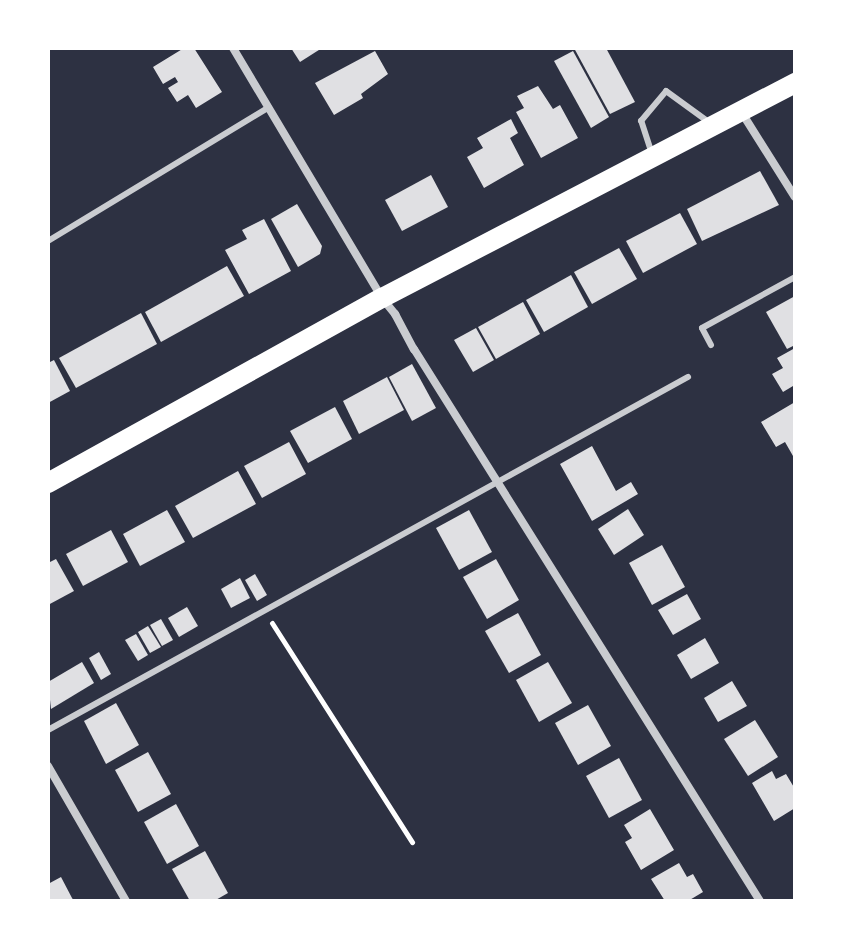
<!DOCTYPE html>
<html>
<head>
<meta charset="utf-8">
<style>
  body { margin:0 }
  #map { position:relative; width:843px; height:949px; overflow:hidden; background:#2d3142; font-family:"Open Sans",sans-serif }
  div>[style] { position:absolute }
  .building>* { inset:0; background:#e0e0e3 }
  .path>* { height:5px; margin:-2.5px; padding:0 2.5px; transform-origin:2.5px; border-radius:2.5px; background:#fff }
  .service>* { height:6px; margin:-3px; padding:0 3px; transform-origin:3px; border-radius:3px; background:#caccd0 }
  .minor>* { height:8px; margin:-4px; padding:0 4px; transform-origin:4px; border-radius:4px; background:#caccd0 }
  .primary>* { height:20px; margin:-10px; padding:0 10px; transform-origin:10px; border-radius:10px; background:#fff }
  span { translate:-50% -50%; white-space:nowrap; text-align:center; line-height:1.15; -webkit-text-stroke:8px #fff; paint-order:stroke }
  .frame { position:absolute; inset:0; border:50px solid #fff; pointer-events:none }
</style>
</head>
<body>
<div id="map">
  <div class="building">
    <i style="clip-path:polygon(184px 48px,194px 48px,222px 92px,196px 108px,188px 95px,177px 102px,168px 88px,178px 82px,175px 77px,163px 84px,153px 67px)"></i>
    <i style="clip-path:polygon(291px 48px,322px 48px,300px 62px)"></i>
    <i style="clip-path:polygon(574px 48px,606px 48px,635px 102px,610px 114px)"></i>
    <i style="clip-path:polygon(375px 51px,388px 74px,361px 94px,363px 98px,334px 115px,315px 83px)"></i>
    <i style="clip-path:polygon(573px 51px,609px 117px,591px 128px,554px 61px)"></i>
    <i style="clip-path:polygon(538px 86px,553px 109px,560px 105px,578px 138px,541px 158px,516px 112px,524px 108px,517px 96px)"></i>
    <i style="clip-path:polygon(511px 119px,518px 133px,510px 138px,524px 165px,484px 188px,467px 157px,483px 148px,477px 138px)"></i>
    <i style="clip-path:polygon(760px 171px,779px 205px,702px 241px,687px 209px)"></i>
    <i style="clip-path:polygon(431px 175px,448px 207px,402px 231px,385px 200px)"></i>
    <i style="clip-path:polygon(297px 204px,322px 246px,320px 254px,298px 267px,271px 219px)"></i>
    <i style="clip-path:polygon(680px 213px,697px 244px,643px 273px,626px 241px)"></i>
    <i style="clip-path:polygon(264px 219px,291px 271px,249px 294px,225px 250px,247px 239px,242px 230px)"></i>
    <i style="clip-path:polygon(619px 248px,637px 279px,592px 304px,574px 272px)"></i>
    <i style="clip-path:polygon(227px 266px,244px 296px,161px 342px,145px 312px)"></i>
    <i style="clip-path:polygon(571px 275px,588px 307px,544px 332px,526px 300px)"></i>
    <i style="clip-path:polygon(795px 296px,795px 345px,787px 349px,766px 312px)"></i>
    <i style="clip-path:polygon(523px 302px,540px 334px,496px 359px,478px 327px)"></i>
    <i style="clip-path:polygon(141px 313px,157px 344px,76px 388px,59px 358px)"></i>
    <i style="clip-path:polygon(476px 328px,494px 360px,473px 372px,454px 340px)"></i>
    <i style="clip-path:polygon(795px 348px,795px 390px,793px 386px,783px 392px,772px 374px,783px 368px,777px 358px)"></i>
    <i style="clip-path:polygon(54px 360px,70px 391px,48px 403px,48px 363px)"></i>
    <i style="clip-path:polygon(412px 364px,436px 408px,412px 421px,389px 377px)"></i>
    <i style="clip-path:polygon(387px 377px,404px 410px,359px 434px,343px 401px)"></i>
    <i style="clip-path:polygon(795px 402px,795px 455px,793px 456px,785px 442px,776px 447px,761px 422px)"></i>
    <i style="clip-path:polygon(335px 407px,352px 439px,308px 463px,290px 431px)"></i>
    <i style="clip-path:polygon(289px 442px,306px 474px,262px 498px,244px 466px)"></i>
    <i style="clip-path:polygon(592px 446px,616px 491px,631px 482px,638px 494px,592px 521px,560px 464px)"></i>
    <i style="clip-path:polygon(238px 471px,256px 504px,193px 538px,175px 506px)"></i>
    <i style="clip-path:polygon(628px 509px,644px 535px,614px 555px,598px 529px)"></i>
    <i style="clip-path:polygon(167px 510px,185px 542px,140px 566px,123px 534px)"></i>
    <i style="clip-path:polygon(469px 510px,492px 552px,459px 570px,436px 528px)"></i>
    <i style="clip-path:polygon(111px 530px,128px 562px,83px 586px,66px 554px)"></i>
    <i style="clip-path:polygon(662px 545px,685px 587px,652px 605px,629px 563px)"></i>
    <i style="clip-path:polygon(56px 559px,74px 591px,48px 605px,48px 563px)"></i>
    <i style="clip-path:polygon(496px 559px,519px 600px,487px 619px,463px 577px)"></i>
    <i style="clip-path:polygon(255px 574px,267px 595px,257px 601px,245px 580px)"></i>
    <i style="clip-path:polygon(240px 578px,250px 598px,231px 608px,221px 589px)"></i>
    <i style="clip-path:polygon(687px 594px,701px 619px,673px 635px,658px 610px)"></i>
    <i style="clip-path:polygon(187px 607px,198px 626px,179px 637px,168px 618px)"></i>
    <i style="clip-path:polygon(518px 613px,541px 655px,509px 673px,485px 631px)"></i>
    <i style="clip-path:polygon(161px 619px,173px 640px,162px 646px,150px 625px)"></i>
    <i style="clip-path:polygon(148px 626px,161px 647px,150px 653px,138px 632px)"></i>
    <i style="clip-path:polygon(136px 634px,148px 655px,138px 661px,125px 640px)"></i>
    <i style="clip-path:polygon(705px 638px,719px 663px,691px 679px,677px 655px)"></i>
    <i style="clip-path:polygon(99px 652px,111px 674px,101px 680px,89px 658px)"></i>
    <i style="clip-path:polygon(82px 662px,94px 683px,51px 709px,48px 682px)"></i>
    <i style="clip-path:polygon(548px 662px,572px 703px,539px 722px,516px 680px)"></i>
    <i style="clip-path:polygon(732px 681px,747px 706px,718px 722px,704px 698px)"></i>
    <i style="clip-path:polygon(116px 703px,139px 745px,106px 764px,84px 721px)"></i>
    <i style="clip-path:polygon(588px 705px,611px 746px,578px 765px,555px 723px)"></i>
    <i style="clip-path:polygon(755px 720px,778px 757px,748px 776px,724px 739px)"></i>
    <i style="clip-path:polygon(148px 752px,171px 794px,138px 812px,115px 770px)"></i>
    <i style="clip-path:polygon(619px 758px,642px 800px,609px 818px,586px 776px)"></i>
    <i style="clip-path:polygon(772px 771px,776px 779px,786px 774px,795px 789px,795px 808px,774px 821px,752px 783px)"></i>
    <i style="clip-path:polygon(176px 804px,199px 846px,167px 864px,144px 822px)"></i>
    <i style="clip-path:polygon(650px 809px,674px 850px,641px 870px,625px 842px,632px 838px,624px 825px)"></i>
    <i style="clip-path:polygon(205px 851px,228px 893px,214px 901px,190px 901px,172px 869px)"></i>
    <i style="clip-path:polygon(679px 863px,687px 877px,693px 874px,703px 892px,688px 901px,665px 901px,651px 879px)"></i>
    <i style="clip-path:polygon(61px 877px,72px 898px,74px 901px,48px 901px,48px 884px)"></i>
  </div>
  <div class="path">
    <i style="left:272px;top:623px;width:260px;rotate:57.4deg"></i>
  </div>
  <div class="service">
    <i style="left:652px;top:154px;width:35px;rotate:-108deg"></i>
    <i style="left:641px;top:121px;width:39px;rotate:-50deg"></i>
    <i style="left:666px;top:91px;width:54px;rotate:36deg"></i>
    <i style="left:48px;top:241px;width:258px;rotate:-31.2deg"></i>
    <i style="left:711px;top:345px;width:19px;rotate:-118deg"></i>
    <i style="left:702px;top:328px;width:106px;rotate:-28.7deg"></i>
    <i style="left:48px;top:730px;width:731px;rotate:-28.88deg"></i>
  </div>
  <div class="minor">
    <i style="left:233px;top:48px;width:291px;rotate:59.2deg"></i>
    <i style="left:382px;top:298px;width:21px;rotate:51deg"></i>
    <i style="left:395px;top:314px;width:40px;rotate:62deg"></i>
    <i style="left:414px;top:349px;width:651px;rotate:57.92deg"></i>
    <i style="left:742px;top:113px;width:99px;rotate:57.8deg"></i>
    <i style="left:48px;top:766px;width:156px;rotate:60deg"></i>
  </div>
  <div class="primary">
    <i style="left:48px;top:483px;width:382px;rotate:-29deg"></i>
    <i style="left:382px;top:298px;width:466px;rotate:-27.5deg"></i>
  </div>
  <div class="frame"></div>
</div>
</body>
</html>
